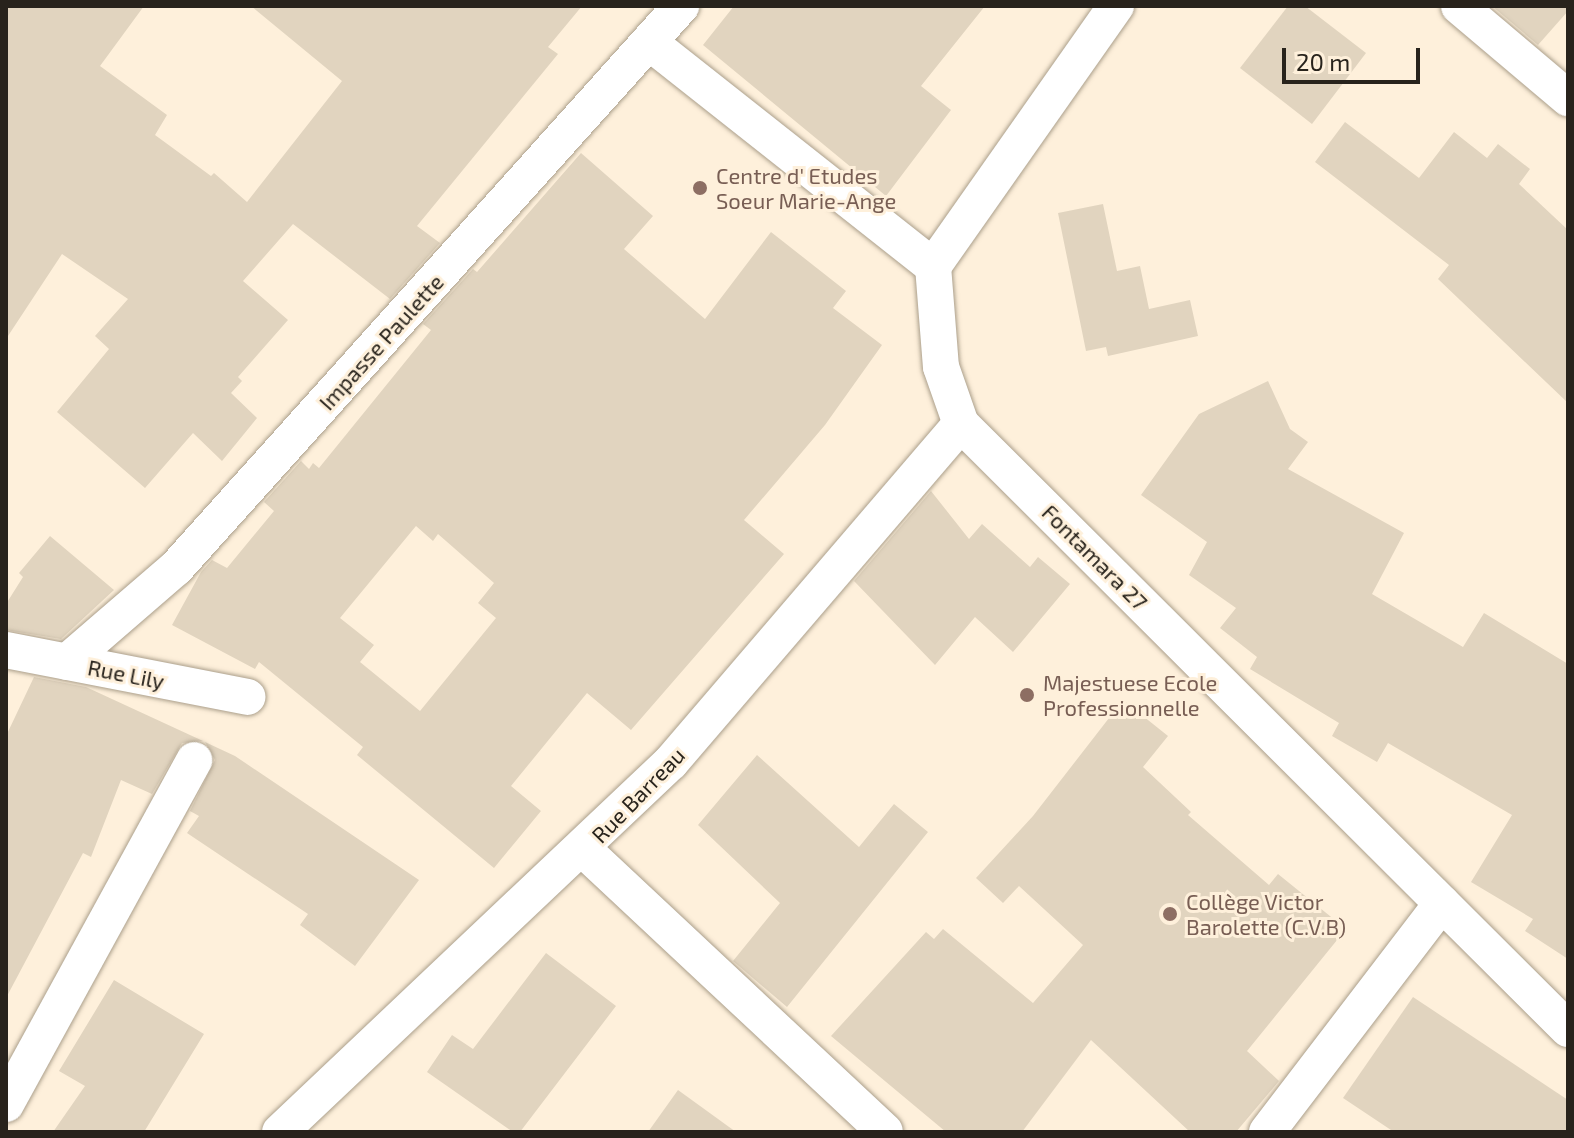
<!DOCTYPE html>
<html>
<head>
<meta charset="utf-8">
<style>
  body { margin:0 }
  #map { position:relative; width:1574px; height:1138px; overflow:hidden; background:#fef0db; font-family:"Exo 2",sans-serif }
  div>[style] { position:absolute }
  .building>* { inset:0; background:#e1d4bf }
  .roads { filter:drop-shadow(0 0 2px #ab9f8b) drop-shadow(0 0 2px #ab9f8b) }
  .minor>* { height:36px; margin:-18px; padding:0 18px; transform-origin:18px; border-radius:18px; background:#fff }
  .dots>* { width:22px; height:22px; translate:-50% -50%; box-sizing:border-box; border:4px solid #fef0db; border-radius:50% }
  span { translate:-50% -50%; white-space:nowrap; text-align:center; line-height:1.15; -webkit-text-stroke:6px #fef0db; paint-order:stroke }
  .education-label { font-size:22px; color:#785e54 }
  .left { translate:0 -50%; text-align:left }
  .street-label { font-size:22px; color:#28231c }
  .frame { position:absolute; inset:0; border:8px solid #28231c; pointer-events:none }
  .scale { position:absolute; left:1282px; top:48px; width:138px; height:36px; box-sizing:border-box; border:4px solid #28231c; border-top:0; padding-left:10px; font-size:24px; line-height:28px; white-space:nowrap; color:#28231c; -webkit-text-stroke:6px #fef0db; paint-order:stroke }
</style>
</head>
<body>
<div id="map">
  <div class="building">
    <i style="clip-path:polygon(6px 6px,144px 6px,100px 66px,167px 115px,155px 135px,211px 176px,214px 173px,247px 202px,342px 81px,251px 6px,582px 6px,548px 47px,558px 54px,417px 226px,440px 243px,390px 299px,293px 224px,243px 281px,288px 320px,238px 377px,242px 381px,231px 393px,257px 418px,222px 461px,193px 433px,145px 488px,57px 412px,109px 349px,95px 336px,128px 299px,62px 254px,6px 339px)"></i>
    <i style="clip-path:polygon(734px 6px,985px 6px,921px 86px,951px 110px,886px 196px,703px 45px)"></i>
    <i style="clip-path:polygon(1288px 6px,1305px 6px,1366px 53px,1312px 124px,1240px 68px)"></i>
    <i style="clip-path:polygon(1492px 6px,1568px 6px,1568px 11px,1538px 45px)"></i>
    <i style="clip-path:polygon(1345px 122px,1419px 178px,1454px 132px,1487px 158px,1498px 144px,1530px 169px,1519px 184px,1568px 230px,1568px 403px,1438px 279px,1449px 265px,1315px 162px)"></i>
    <i style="clip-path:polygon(evenodd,581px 153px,653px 216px,624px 249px,705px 319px,771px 232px,846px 291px,833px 308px,882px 345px,825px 425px,744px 520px,784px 554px,631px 730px,587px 693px,511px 786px,541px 811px,494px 868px,357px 755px,363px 747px,259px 662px,255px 669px,172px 625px,201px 572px,212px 560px,227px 568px,274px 511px,264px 502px,301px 461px,309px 469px,313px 463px,319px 468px,431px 330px,423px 324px,473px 269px,477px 272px,581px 153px,416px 526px,433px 541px,438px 534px,494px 583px,478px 603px,496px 618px,420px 711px,360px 662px,374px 645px,340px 618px,416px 526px)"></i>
    <i style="clip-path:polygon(1103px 204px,1117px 271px,1140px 266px,1149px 309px,1190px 300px,1198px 336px,1108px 356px,1106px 347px,1086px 351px,1058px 213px)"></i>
    <i style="clip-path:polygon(1268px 381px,1290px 429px,1308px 442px,1288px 469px,1404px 533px,1372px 594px,1463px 647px,1484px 613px,1568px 664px,1568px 959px,1525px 931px,1533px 919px,1471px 882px,1512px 815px,1388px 743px,1377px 762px,1332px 736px,1339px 723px,1250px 669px,1257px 657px,1220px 628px,1236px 608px,1189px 575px,1207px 542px,1141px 495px,1199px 414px)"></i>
    <i style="clip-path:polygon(931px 491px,969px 539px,982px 524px,1030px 567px,1038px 557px,1070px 584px,1013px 652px,975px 617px,935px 665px,854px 581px)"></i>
    <i style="clip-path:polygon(50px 536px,114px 590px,61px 639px,6px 630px,6px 604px,23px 577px,19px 573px)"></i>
    <i style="clip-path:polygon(34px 677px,86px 687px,203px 741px,182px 743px,152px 794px,121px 780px,91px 857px,83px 853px,6px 998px,6px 736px)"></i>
    <i style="clip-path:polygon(1123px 700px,1168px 736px,1143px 767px,1191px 812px,1188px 815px,1269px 885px,1278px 874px,1346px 929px,1247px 1051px,1279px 1081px,1236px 1132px,1190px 1132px,1091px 1040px,1022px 1132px,946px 1132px,831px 1036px,926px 932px,934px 939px,943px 929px,1033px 1003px,1083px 945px,1019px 886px,1003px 903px,976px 878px,1033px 816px)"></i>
    <i style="clip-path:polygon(205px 742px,235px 756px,419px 880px,355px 966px,300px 925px,308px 914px,187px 833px,199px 816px,190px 811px,215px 760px)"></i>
    <i style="clip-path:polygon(757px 755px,859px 847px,894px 804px,928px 832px,787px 1007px,733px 961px,780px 903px,698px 825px)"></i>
    <i style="clip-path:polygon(546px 953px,616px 1006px,520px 1132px,513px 1132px,427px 1072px,452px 1035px,473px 1049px)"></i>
    <i style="clip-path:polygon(114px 980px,204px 1034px,144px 1132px,53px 1132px,85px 1086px,59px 1071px)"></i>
    <i style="clip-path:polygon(1413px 997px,1568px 1100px,1568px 1132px,1394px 1132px,1343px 1098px)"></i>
    <i style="clip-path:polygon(678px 1090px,736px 1132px,648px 1132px)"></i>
  </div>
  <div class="roads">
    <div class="minor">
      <i style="left:1116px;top:6px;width:318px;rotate:125.1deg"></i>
      <i style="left:933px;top:266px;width:101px;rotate:85.5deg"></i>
      <i style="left:941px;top:367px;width:60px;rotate:70.7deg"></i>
      <i style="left:961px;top:424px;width:857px;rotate:44.91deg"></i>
      <i style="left:1459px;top:6px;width:143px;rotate:40.2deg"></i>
      <i style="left:649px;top:42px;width:362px;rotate:38.3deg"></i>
      <i style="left:6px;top:650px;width:246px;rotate:11deg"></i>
      <i style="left:67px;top:662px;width:144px;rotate:-40.8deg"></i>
      <i style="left:176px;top:568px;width:756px;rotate:-48.06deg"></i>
      <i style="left:584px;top:850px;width:412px;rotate:43.1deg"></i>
      <i style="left:6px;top:1104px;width:392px;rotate:-61.3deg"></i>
      <i style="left:280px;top:1132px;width:538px;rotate:-43.42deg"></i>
      <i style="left:671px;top:762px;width:445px;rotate:-49.4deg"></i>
      <i style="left:1267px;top:1132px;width:288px;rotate:-52.6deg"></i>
    </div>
  </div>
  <div class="dots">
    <i style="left:700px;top:188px;background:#8d6e63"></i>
    <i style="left:1027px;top:695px;background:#8d6e63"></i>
    <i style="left:1170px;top:914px;background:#8d6e63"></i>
  </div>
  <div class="education-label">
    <span class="left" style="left:716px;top:188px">Centre d' Etudes<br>Soeur Marie-Ange</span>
    <span class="left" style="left:1043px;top:695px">Majestuese Ecole<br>Professionnelle</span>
    <span class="left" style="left:1186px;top:914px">Collège Victor<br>Barolette (C.V.B)</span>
  </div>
  <div class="street-label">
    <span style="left:381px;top:342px;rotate:-48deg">Impasse Paulette</span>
    <span style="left:1095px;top:557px;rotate:45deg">Fontamara 27</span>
    <span style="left:126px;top:674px;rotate:11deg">Rue Lily</span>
    <span style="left:638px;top:795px;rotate:-46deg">Rue Barreau</span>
  </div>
  <div class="frame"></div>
  <div class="scale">20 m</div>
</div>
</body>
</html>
